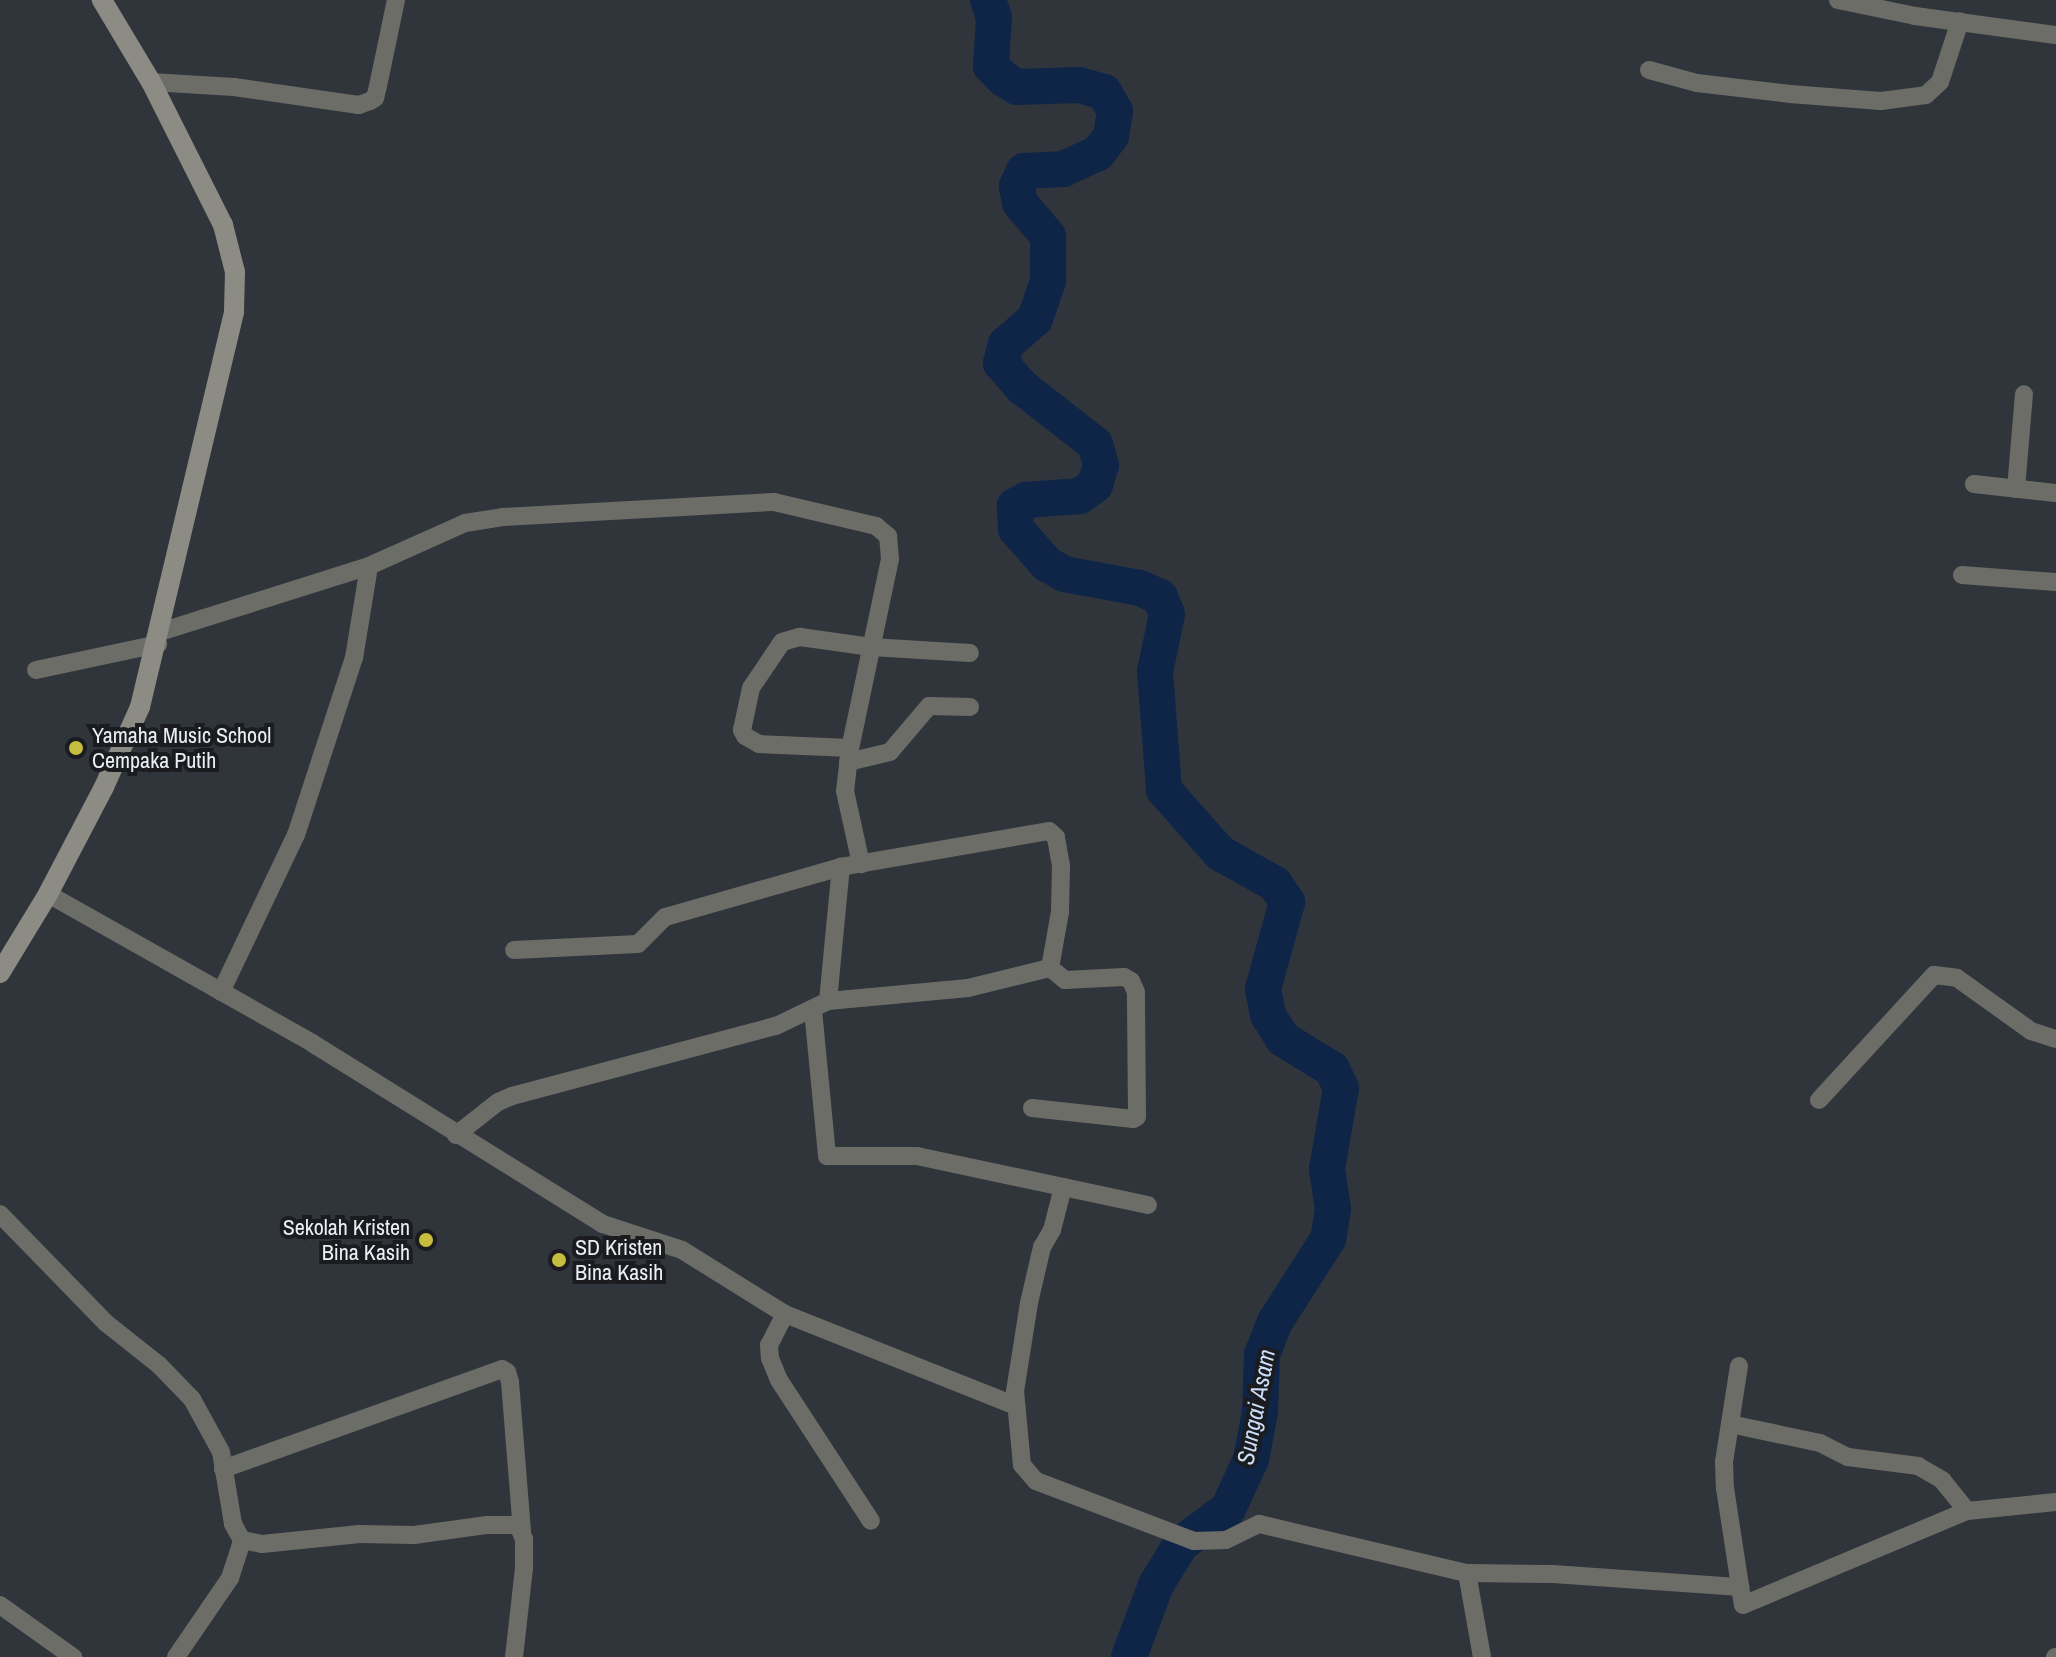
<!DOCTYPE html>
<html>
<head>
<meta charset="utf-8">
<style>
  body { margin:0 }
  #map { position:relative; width:2056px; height:1657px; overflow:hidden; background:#30353c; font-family:"Archivo Narrow",sans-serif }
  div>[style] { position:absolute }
  .river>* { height:36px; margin:-18px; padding:0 18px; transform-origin:18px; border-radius:18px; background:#0f2548 }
  .street>* { height:18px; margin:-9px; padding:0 9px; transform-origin:9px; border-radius:9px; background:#6d6d68 }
  .secondary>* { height:20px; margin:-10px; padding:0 10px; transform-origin:10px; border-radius:10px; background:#8c8c85 }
  .dots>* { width:22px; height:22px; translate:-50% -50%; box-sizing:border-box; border:4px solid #1a1c20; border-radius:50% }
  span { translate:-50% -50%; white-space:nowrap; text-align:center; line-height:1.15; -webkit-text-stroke:8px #1a1c20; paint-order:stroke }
  .poi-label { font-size:22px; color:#eceff4 }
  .left { translate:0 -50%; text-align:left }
  .right { translate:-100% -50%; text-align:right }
  .water-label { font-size:24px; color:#cedff9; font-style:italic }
</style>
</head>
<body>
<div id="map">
  <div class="river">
    <i style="left:988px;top:0;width:18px;rotate:71deg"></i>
    <i style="left:994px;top:17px;width:49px;rotate:93.5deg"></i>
    <i style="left:991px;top:66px;width:18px;rotate:45deg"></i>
    <i style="left:1004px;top:79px;width:15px;rotate:32deg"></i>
    <i style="left:1017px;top:87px;width:62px;rotate:-1.8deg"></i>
    <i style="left:1079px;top:85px;width:26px;rotate:16deg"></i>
    <i style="left:1104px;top:92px;width:22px;rotate:60deg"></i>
    <i style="left:1115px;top:111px;width:25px;rotate:99deg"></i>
    <i style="left:1111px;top:136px;width:21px;rotate:127deg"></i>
    <i style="left:1098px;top:153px;width:38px;rotate:155deg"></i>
    <i style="left:1064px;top:169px;width:40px;rotate:177.1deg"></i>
    <i style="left:1024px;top:171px;width:17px;rotate:115deg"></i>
    <i style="left:1017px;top:186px;width:17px;rotate:80deg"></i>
    <i style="left:1020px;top:203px;width:43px;rotate:49.7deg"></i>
    <i style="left:1048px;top:236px;width:45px;rotate:90deg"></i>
    <i style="left:1048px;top:281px;width:40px;rotate:108.9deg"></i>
    <i style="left:1035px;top:319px;width:38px;rotate:139deg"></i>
    <i style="left:1006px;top:344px;width:20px;rotate:105deg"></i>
    <i style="left:1001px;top:363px;width:33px;rotate:49deg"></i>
    <i style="left:1023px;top:388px;width:91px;rotate:37.9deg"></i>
    <i style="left:1095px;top:444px;width:22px;rotate:74deg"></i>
    <i style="left:1101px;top:465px;width:21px;rotate:107deg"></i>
    <i style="left:1095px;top:485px;width:19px;rotate:144deg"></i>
    <i style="left:1080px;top:496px;width:54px;rotate:175.8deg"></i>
    <i style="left:1026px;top:500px;width:13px;rotate:151deg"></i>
    <i style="left:1015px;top:506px;width:23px;rotate:88deg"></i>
    <i style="left:1016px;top:529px;width:47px;rotate:48.5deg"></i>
    <i style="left:1047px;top:564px;width:20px;rotate:30deg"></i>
    <i style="left:1064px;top:574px;width:77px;rotate:10.4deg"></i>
    <i style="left:1140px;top:588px;width:22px;rotate:24deg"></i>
    <i style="left:1160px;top:597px;width:18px;rotate:68deg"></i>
    <i style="left:1167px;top:614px;width:59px;rotate:101.7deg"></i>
    <i style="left:1155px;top:672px;width:118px;rotate:85.6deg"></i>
    <i style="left:1164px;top:790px;width:84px;rotate:48.4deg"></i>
    <i style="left:1220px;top:853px;width:63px;rotate:29.4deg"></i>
    <i style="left:1275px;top:884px;width:22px;rotate:56deg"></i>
    <i style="left:1287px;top:902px;width:90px;rotate:105.4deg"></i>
    <i style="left:1263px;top:989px;width:26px;rotate:79deg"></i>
    <i style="left:1268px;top:1015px;width:28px;rotate:58deg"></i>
    <i style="left:1283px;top:1039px;width:57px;rotate:31.5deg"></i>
    <i style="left:1332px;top:1069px;width:21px;rotate:65deg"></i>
    <i style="left:1341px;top:1088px;width:82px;rotate:99.8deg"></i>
    <i style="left:1327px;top:1169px;width:40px;rotate:81.5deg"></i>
    <i style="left:1333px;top:1209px;width:30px;rotate:99deg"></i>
    <i style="left:1328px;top:1239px;width:98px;rotate:122.6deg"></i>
    <i style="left:1275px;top:1322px;width:35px;rotate:112deg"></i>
    <i style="left:1262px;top:1355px;width:57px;rotate:92deg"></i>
    <i style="left:1260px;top:1412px;width:48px;rotate:100.8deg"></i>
    <i style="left:1251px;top:1459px;width:55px;rotate:114.7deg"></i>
    <i style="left:1228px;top:1509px;width:59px;rotate:143.3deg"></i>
    <i style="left:1181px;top:1544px;width:48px;rotate:121.4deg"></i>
    <i style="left:1156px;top:1585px;width:77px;rotate:110.6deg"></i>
  </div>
  <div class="street">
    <i style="left:1838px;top:0;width:79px;rotate:11.7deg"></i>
    <i style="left:1915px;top:16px;width:142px;rotate:7.7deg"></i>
    <i style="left:1649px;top:70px;width:50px;rotate:15.2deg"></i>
    <i style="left:1697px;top:83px;width:94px;rotate:6.7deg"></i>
    <i style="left:1790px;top:94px;width:91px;rotate:4.4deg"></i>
    <i style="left:1881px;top:101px;width:45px;rotate:-7.6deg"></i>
    <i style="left:1926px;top:95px;width:19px;rotate:-43deg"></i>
    <i style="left:1940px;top:82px;width:64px;rotate:-71.8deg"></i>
    <i style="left:151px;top:82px;width:83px;rotate:3.4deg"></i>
    <i style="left:234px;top:87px;width:126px;rotate:8.2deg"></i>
    <i style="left:359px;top:105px;width:12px;rotate:-20deg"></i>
    <i style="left:370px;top:101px;width:6px;rotate:-31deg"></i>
    <i style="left:375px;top:98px;width:12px;rotate:-76deg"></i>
    <i style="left:378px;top:86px;width:88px;rotate:-78.2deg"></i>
    <i style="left:1974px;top:484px;width:82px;rotate:6.3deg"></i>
    <i style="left:2016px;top:489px;width:95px;rotate:-85.2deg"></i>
    <i style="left:1962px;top:575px;width:94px;rotate:4.3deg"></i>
    <i style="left:160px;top:632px;width:219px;rotate:-17.5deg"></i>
    <i style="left:369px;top:566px;width:105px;rotate:-24.1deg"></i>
    <i style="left:465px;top:523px;width:38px;rotate:-9deg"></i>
    <i style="left:503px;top:517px;width:271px;rotate:-3.2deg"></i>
    <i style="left:774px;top:502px;width:105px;rotate:13.2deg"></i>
    <i style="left:876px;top:526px;width:16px;rotate:40deg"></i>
    <i style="left:888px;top:536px;width:23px;rotate:85deg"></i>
    <i style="left:890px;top:559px;width:193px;rotate:101.9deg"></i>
    <i style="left:850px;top:748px;width:43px;rotate:96.6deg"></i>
    <i style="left:845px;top:791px;width:75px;rotate:77.6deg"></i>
    <i style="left:36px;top:670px;width:125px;rotate:-12deg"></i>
    <i style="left:850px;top:748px;width:91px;rotate:-177.5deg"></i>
    <i style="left:759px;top:744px;width:16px;rotate:-150deg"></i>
    <i style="left:745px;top:736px;width:7px;rotate:-117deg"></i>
    <i style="left:742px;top:730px;width:43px;rotate:-77.9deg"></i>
    <i style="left:751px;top:688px;width:55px;rotate:-56deg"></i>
    <i style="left:782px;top:642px;width:19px;rotate:-16deg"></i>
    <i style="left:800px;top:637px;width:72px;rotate:8deg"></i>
    <i style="left:871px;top:647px;width:99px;rotate:3.5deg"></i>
    <i style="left:848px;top:762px;width:43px;rotate:-13.4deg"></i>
    <i style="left:890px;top:752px;width:60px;rotate:-49.7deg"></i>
    <i style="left:929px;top:706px;width:41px;rotate:1.4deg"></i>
    <i style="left:48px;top:894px;width:303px;rotate:29.4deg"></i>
    <i style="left:312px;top:1043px;width:343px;rotate:31.9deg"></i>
    <i style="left:603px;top:1224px;width:83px;rotate:18.2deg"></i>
    <i style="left:682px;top:1250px;width:121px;rotate:31.9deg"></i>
    <i style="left:785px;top:1314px;width:249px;rotate:21.7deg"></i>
    <i style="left:221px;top:992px;width:174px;rotate:-64.5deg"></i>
    <i style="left:296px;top:835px;width:186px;rotate:-71.9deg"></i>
    <i style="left:354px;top:658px;width:93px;rotate:-80.7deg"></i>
    <i style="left:828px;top:1001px;width:135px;rotate:-84.5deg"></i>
    <i style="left:813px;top:1010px;width:147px;rotate:84.5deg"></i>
    <i style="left:827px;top:1156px;width:90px"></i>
    <i style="left:917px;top:1156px;width:236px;rotate:12deg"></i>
    <i style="left:1819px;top:1100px;width:170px;rotate:-47.4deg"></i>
    <i style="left:1934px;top:975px;width:23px;rotate:7deg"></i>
    <i style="left:1957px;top:978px;width:91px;rotate:35.6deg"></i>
    <i style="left:2031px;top:1031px;width:26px;rotate:18deg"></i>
    <i style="left:1032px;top:1108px;width:102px;rotate:6.2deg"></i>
    <i style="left:1133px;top:1119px;width:4px;rotate:-27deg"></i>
    <i style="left:1137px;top:1117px;width:125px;rotate:-90.5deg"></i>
    <i style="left:1136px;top:992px;width:12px;rotate:-114deg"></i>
    <i style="left:1131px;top:981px;width:8px;rotate:-150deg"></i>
    <i style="left:1124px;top:977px;width:59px;rotate:177.1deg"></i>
    <i style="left:1065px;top:980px;width:19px;rotate:-141deg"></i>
    <i style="left:456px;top:1135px;width:53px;rotate:-38.2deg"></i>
    <i style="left:498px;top:1102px;width:15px;rotate:-23deg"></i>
    <i style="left:512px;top:1096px;width:273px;rotate:-14.9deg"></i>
    <i style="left:776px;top:1026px;width:58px;rotate:-25.7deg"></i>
    <i style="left:828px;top:1001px;width:141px;rotate:-5.3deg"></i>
    <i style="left:968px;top:988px;width:84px;rotate:-13.7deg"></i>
    <i style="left:1050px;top:968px;width:57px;rotate:-79.9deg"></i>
    <i style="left:1060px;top:912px;width:46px;rotate:-88.8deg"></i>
    <i style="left:1061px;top:866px;width:29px;rotate:-100deg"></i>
    <i style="left:1056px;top:837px;width:9px;rotate:-139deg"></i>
    <i style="left:1049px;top:831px;width:211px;rotate:170.2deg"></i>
    <i style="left:841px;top:867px;width:183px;rotate:164.1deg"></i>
    <i style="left:665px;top:917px;width:38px;rotate:135deg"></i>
    <i style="left:638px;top:944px;width:124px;rotate:177.2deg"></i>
    <i style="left:1063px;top:1187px;width:44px;rotate:104.3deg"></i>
    <i style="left:1052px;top:1230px;width:20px;rotate:120deg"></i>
    <i style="left:1042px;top:1247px;width:57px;rotate:103.1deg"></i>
    <i style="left:1029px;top:1303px;width:89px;rotate:99deg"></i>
    <i style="left:1015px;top:1391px;width:74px;rotate:84.6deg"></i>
    <i style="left:1022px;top:1465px;width:21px;rotate:49deg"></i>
    <i style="left:1036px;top:1481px;width:169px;rotate:20.8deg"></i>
    <i style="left:1194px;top:1541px;width:32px;rotate:-2deg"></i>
    <i style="left:1226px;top:1540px;width:37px;rotate:-26deg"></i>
    <i style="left:1259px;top:1524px;width:214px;rotate:13.3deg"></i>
    <i style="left:1467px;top:1573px;width:86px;rotate:0.7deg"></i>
    <i style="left:1553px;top:1574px;width:188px;rotate:4deg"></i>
    <i style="left:0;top:1214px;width:152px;rotate:45.8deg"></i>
    <i style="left:106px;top:1323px;width:68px;rotate:38.4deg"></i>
    <i style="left:159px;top:1365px;width:47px;rotate:45.9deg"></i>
    <i style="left:192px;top:1399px;width:60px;rotate:61.3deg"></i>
    <i style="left:221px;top:1452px;width:73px;rotate:80.5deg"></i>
    <i style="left:233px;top:1524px;width:18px;rotate:61deg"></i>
    <i style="left:242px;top:1540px;width:20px;rotate:11deg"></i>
    <i style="left:262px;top:1544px;width:98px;rotate:-5.9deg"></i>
    <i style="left:359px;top:1534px;width:55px;rotate:1deg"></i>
    <i style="left:414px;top:1535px;width:74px;rotate:-7.8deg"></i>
    <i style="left:487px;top:1525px;width:31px"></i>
    <i style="left:518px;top:1525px;width:15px;rotate:67deg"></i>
    <i style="left:524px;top:1539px;width:29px;rotate:90deg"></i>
    <i style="left:524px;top:1568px;width:90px;rotate:96.4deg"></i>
    <i style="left:785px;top:1314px;width:35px;rotate:117deg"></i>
    <i style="left:769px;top:1345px;width:13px;rotate:86deg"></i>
    <i style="left:770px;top:1358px;width:24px;rotate:68deg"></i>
    <i style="left:779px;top:1380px;width:168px;rotate:56.9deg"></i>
    <i style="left:1739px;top:1366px;width:97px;rotate:98.9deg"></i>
    <i style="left:1724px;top:1462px;width:26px;rotate:88deg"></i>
    <i style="left:1725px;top:1488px;width:118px;rotate:81.3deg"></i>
    <i style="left:1743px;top:1605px;width:243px;rotate:-22.8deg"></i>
    <i style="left:1967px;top:1511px;width:89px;rotate:-5.8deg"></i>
    <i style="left:1730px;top:1424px;width:92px;rotate:11.9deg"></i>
    <i style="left:1820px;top:1443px;width:31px;rotate:27deg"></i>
    <i style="left:1848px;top:1457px;width:71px;rotate:7.3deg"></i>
    <i style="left:1918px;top:1466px;width:28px;rotate:30deg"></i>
    <i style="left:1942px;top:1480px;width:40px;rotate:51deg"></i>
    <i style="left:223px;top:1469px;width:296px;rotate:-19.7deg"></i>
    <i style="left:502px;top:1369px;width:6px;rotate:31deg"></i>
    <i style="left:507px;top:1372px;width:10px;rotate:73deg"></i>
    <i style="left:510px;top:1382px;width:149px;rotate:85.4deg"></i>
    <i style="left:1467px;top:1573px;width:85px;rotate:79.9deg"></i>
    <i style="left:0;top:1605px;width:90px;rotate:35.5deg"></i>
    <i style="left:176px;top:1657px;width:96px;rotate:-55.6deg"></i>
    <i style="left:230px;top:1578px;width:40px;rotate:-72deg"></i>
    <i style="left:2055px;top:1657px;width:1px"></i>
  </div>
  <div class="secondary">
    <i style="left:0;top:973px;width:92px;rotate:-58.7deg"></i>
    <i style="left:48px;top:894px;width:121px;rotate:-62.4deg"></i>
    <i style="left:104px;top:787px;width:88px;rotate:-65.8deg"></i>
    <i style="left:140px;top:707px;width:406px;rotate:-76.6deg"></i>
    <i style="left:234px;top:312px;width:40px;rotate:-88.6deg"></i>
    <i style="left:235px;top:272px;width:49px;rotate:-104.3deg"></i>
    <i style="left:223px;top:225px;width:160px;rotate:-116.7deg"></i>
    <i style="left:151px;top:82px;width:96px;rotate:-120.9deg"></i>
  </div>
  <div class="dots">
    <i style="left:76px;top:748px;background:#c6bc3d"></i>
    <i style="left:426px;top:1240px;background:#c6bc3d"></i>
    <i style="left:559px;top:1260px;background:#c6bc3d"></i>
  </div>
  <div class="poi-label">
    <span class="left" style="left:92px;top:748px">Yamaha Music School<br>Cempaka Putih</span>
    <span class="right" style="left:410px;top:1240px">Sekolah Kristen<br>Bina Kasih</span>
    <span class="left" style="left:575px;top:1260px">SD Kristen<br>Bina Kasih</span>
  </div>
  <div class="water-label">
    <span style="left:1256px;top:1407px;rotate:-79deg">Sungai Asam</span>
  </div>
</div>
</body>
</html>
